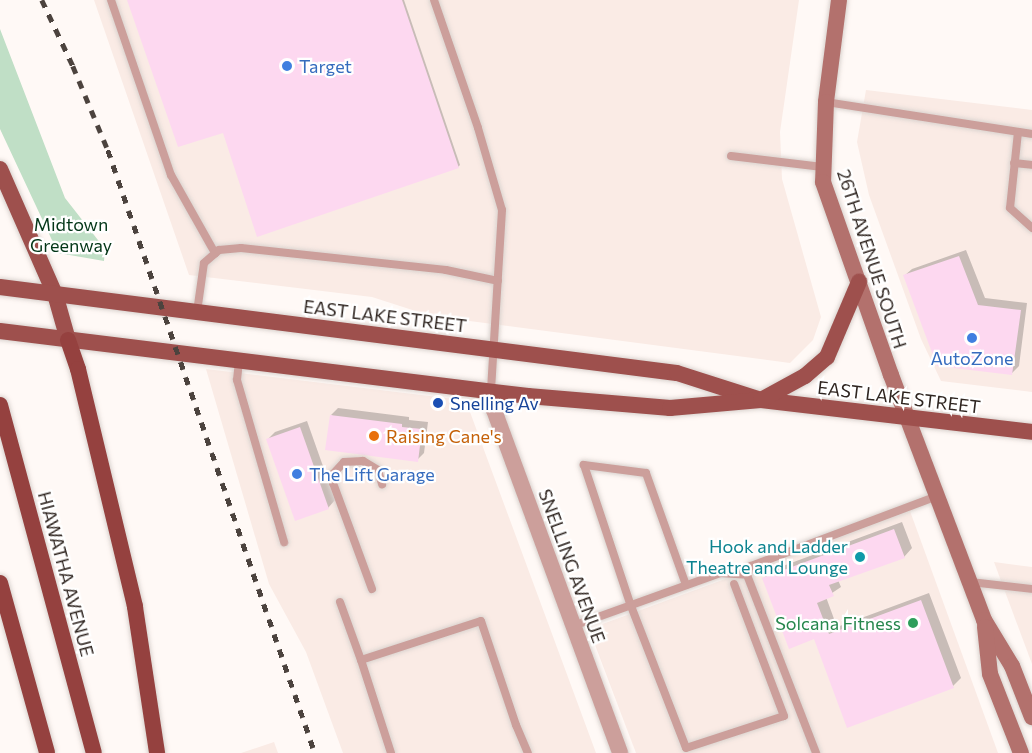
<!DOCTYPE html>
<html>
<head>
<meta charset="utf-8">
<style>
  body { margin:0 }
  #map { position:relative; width:1032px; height:753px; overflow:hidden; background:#fff9f6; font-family:Commissioner,sans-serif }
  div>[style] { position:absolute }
  .built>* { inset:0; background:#faebe5 }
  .green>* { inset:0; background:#c0dfc6 }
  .shadow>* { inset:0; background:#0003 }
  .building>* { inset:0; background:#fdd8f0 }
  .roads { filter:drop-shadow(0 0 2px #dad3cf) drop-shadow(0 0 2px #dad3cf) }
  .service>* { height:8px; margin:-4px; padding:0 4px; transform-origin:4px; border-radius:4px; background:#cc9f9b }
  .minor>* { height:16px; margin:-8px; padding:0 8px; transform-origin:8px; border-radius:8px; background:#cc9f9b }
  .secondary>* { height:16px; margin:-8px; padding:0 8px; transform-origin:8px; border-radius:8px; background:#b3716d }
  .primary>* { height:16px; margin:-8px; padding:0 8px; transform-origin:8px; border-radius:8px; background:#9e504d }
  .trunk>* { height:16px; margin:-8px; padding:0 8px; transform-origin:8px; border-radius:8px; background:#95413f }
  .rail>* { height:4.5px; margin-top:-2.25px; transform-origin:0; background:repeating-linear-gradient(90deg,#4c433e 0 8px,transparent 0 16px) }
  .dots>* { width:16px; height:16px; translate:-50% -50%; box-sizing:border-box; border:3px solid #fff; border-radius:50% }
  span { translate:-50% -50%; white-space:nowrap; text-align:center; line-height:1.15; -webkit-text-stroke:4.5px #fff; paint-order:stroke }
  .shop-label { font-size:18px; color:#366cbe }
  .left { translate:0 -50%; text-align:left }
  .park-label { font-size:18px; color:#033618 }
  .street-label { font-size:18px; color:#2f2520 }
  .transit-label { font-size:18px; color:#164399 }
  .food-label { font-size:18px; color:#c56008 }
  .culture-label { font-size:18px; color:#0d838f }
  .right { translate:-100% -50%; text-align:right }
  .leisure-label { font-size:18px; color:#27864d }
</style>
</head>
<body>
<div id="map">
  <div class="built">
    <i style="clip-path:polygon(94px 0,799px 0,780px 132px,782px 179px,821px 317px,813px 340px,790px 363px,431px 316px,372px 297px,189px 275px)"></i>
    <i style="clip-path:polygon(866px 90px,1032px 110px,1032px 392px,941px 381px,921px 339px,869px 195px,857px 142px)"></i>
    <i style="clip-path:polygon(206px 369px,454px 399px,470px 412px,596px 753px,343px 753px,306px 652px,269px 584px)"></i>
    <i style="clip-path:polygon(910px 511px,998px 753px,636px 753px,589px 629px)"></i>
    <i style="clip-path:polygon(994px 562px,1032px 567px,1032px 664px)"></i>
    <i style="clip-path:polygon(274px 742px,278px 753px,241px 753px)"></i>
  </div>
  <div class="green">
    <i style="clip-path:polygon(0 29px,65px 198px,105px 249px,104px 261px,58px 253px,0 129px)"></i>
  </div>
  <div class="shadow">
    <i style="clip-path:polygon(128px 0,404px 0,460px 165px,458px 167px)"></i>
    <i style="clip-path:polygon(966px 250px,985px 298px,1027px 303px,1019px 366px,1012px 373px,904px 276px,912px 269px)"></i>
    <i style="clip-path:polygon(338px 408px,409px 417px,409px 420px,428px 422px,424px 453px,417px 460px,331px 415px)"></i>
    <i style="clip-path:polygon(307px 421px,335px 500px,328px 508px,268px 439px,275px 432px)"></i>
    <i style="clip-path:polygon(902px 522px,912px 548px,904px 557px,838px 580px,841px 587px,826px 597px,837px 627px,929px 593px,961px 678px,953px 686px,815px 638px,764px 578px,772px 570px)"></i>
  </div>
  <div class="building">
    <i style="clip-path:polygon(127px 0,402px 0,459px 168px,257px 237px,223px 133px,178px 147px)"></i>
    <i style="clip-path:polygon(959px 256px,978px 305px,1021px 310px,1012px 375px,937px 366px,903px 275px)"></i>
    <i style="clip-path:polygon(330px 415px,402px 424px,402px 427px,422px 429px,418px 462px,325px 450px)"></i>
    <i style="clip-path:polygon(300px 427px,329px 509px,295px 521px,266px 439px)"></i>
    <i style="clip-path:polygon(894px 529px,905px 558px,829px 585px,834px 596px,817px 603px,829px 634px,921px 600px,954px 688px,847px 728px,814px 639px,789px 649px,762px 578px)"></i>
  </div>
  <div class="roads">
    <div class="service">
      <i style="left:111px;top:0;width:185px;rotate:71.1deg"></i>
      <i style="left:171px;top:175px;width:90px;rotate:60.6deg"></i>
      <i style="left:434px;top:0;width:135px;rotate:71deg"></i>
      <i style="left:478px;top:128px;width:85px;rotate:73.7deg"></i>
      <i style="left:502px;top:210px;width:182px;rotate:93.5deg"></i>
      <i style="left:826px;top:102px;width:208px;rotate:8.8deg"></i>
      <i style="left:1018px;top:132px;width:76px;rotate:96deg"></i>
      <i style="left:1010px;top:208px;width:30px;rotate:42deg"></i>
      <i style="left:731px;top:156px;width:92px;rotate:6.9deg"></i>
      <i style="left:1014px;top:163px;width:18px;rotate:6deg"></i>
      <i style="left:197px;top:312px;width:49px;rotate:-81.9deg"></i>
      <i style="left:204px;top:263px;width:20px;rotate:-41deg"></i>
      <i style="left:219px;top:250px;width:22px;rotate:-5deg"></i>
      <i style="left:241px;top:248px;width:206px;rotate:6.1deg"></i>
      <i style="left:446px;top:270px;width:53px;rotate:11.9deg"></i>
      <i style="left:239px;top:361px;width:19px;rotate:96deg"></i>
      <i style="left:237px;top:380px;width:169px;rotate:73.8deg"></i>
      <i style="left:747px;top:575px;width:10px;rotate:-66deg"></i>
      <i style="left:751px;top:566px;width:199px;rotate:-20.6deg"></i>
      <i style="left:970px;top:582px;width:62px;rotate:6.4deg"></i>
      <i style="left:686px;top:585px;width:119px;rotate:-109.7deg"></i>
      <i style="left:646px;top:473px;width:63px;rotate:-172.6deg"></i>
      <i style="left:584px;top:465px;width:149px;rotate:71.6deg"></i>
      <i style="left:631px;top:606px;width:152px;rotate:68.8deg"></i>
      <i style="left:686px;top:748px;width:103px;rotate:-18.1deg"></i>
      <i style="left:784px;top:716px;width:141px;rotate:-110.7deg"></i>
      <i style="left:372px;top:589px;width:113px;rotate:-110.2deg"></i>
      <i style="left:333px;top:483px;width:9px;rotate:-90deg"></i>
      <i style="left:333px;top:474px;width:16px;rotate:-47deg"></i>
      <i style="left:344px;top:462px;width:19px;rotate:-3deg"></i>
      <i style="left:363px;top:461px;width:17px;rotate:31deg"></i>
      <i style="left:378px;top:470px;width:15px;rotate:74deg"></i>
      <i style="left:340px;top:602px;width:62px;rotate:70.1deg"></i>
      <i style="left:361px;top:660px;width:126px;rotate:-18deg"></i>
      <i style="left:481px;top:621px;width:110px;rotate:71.4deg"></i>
      <i style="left:516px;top:725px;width:30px;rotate:67deg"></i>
      <i style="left:573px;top:626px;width:156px;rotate:-19.8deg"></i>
      <i style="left:720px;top:573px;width:27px;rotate:4deg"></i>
      <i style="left:747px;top:575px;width:191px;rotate:68.8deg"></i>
      <i style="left:361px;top:660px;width:98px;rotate:72.1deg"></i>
    </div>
    <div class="minor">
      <i style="left:491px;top:392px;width:18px;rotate:81deg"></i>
      <i style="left:494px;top:410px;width:365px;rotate:69.8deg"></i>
    </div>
    <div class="secondary">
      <i style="left:839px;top:0;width:103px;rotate:97.3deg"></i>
      <i style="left:826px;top:102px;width:80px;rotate:92.1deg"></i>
      <i style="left:823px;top:182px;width:205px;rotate:70.6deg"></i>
      <i style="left:891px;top:375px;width:262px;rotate:69.2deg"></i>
      <i style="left:984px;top:620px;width:54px;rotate:58.7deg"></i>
      <i style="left:1012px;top:666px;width:55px;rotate:68.6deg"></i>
      <i style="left:985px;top:627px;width:47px;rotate:83.9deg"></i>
      <i style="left:990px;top:674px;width:85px;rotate:68.6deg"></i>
    </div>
    <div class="primary">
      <i style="left:0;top:169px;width:137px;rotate:66.3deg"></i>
      <i style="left:55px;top:294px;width:48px;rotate:74.2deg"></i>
      <i style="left:0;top:287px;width:682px;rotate:7.24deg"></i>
      <i style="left:677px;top:373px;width:88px;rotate:17.8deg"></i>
      <i style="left:761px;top:400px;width:273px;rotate:6.7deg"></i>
      <i style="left:0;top:331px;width:532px;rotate:7.02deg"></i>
      <i style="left:528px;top:396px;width:143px;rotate:4.8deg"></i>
      <i style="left:670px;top:408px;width:91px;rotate:-5deg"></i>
      <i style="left:761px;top:400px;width:50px;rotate:-28.6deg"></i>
      <i style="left:805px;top:376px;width:29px;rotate:-41deg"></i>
      <i style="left:827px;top:357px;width:82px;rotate:-66.9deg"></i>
    </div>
    <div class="trunk">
      <i style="left:68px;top:340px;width:31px;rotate:71deg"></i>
      <i style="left:78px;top:369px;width:245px;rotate:76.5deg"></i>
      <i style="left:135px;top:607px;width:148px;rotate:81.4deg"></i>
      <i style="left:0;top:405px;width:360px;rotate:74.9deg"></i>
      <i style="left:0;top:583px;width:176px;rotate:74.5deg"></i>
    </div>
  </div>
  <div class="rail">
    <i style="left:42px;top:0;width:73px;rotate:64.8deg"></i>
    <i style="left:73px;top:66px;width:91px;rotate:67.4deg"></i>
    <i style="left:108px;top:150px;width:638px;rotate:71.05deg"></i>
  </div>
  <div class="dots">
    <i style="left:287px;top:66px;background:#3f7fe0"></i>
    <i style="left:972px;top:338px;background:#3f7fe0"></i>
    <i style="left:438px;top:403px;background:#1a4fb4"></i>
    <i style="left:374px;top:436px;background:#e8710a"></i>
    <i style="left:297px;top:474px;background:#3f7fe0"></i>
    <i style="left:860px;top:557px;background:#0f9aa8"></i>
    <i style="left:913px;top:623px;background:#2e9e5b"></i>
  </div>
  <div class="shop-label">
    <span class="left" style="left:299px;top:66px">Target</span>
    <span style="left:972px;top:358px">AutoZone</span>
    <span class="left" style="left:309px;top:474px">The Lift Garage</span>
  </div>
  <div class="park-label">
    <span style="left:71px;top:235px">Midtown<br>Greenway</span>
  </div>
  <div class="street-label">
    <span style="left:872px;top:259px;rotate:72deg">26TH AVENUE SOUTH</span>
    <span style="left:385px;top:316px;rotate:7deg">EAST LAKE STREET</span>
    <span style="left:899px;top:397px;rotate:7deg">EAST LAKE STREET</span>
    <span style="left:572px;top:566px;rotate:70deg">SNELLING AVENUE</span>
    <span style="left:66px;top:574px;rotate:75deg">HIAWATHA AVENUE</span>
  </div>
  <div class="transit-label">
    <span class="left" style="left:450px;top:403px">Snelling Av</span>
  </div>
  <div class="food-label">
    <span class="left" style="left:386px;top:436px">Raising Cane's</span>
  </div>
  <div class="culture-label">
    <span class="right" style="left:848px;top:557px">Hook and Ladder<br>Theatre and Lounge</span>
  </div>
  <div class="leisure-label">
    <span class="right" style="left:901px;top:623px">Solcana Fitness</span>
  </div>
</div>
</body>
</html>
